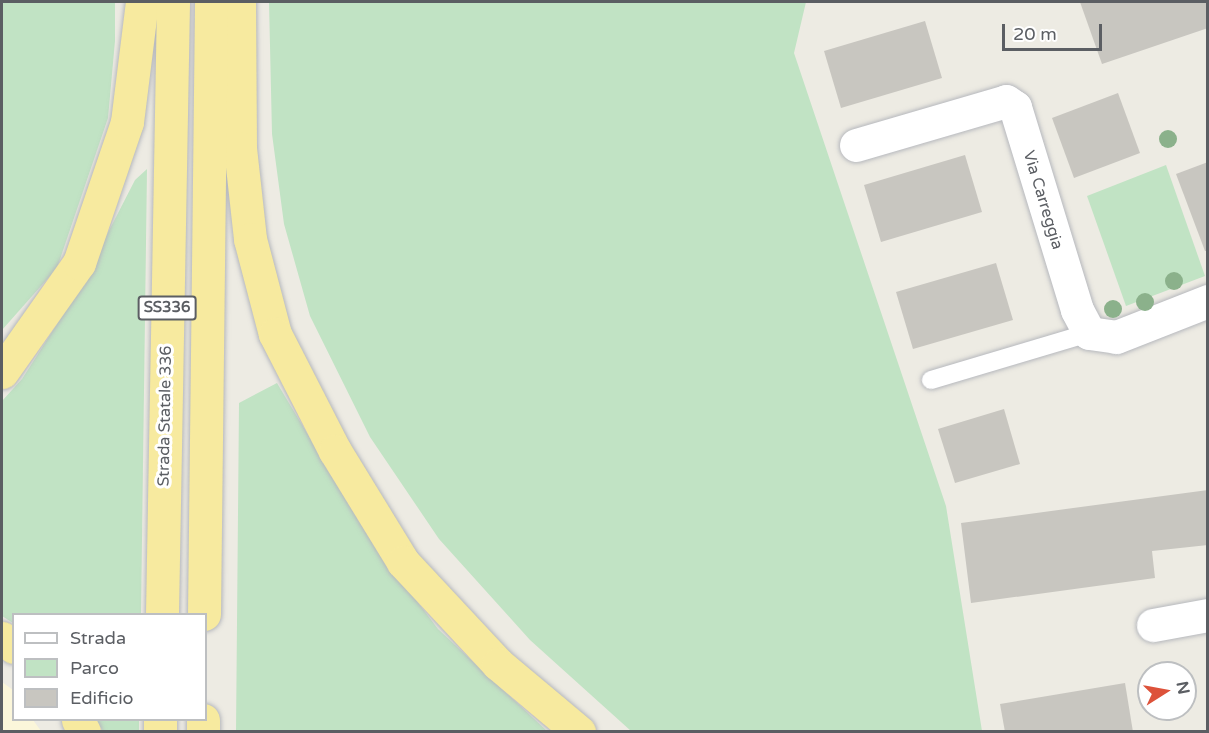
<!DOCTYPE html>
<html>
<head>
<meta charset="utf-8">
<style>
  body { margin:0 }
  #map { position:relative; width:1209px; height:733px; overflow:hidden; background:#edebe3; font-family:"Varela Round",sans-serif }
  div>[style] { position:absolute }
  .commercial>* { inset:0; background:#fbf6da }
  .green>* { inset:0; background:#c1e3c4 }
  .building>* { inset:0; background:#c8c6c0 }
  .roads { filter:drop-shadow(0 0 2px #b6b8bd) drop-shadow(0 0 2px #b6b8bd) }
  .service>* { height:18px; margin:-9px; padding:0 9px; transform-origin:9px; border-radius:9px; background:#fff }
  .minor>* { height:33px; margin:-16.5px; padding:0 16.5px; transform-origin:16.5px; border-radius:16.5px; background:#fff }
  .trunk>* { height:33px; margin:-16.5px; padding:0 16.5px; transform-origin:16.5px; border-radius:16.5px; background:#f7ea9f }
  .trees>* { width:18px; height:18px; margin:-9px; border-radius:50%; background:#8bb18b }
  span { translate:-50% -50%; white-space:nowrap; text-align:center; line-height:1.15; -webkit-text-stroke:6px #fff; paint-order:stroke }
  .shield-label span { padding:2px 4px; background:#fff; border:2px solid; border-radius:4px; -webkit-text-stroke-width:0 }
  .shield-label { font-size:15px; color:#5b5e63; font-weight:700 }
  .street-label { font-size:16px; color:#5b5e63 }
  .frame { position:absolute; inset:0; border:3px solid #5b5e63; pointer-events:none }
  .legend { position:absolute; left:12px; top:613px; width:195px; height:108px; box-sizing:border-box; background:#fff; border:2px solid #bdbfc1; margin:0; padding:8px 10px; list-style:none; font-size:18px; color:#5b5e63 }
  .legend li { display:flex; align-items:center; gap:12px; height:30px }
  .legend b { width:30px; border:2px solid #bdbfc1 }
  .north { position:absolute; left:1137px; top:661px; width:60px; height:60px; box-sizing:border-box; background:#fff; border:2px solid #bdbfc1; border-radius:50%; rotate:79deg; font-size:16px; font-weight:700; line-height:24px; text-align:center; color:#5b5e63 }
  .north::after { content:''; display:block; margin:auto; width:21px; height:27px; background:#dd523a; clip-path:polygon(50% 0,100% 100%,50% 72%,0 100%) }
  .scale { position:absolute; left:1002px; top:24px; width:100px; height:27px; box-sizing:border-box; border:3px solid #5b5e63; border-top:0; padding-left:8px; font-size:18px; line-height:21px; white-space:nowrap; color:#5b5e63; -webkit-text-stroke:4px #fff; paint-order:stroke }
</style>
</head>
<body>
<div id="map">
  <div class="commercial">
    <i style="clip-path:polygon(2px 682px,13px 690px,14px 720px,33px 720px,41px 731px,2px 731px)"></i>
  </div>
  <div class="green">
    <i style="clip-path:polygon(2px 2px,115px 2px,115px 41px,108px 118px,57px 268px,2px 330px)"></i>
    <i style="clip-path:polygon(269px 2px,806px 2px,794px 53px,946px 506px,982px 731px,631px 731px,530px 640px,439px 539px,370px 437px,310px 316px,284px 224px,272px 134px)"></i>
    <i style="clip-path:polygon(1166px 165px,1205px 276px,1126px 306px,1087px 196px)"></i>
    <i style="clip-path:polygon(147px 169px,141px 614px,14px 614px,13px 623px,2px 616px,2px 401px,22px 379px,77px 293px,135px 180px)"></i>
    <i style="clip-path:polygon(277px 383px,372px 542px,438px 629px,547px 731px,236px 732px,239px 403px)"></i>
    <i style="clip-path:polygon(96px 720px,139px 720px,139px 731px,103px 731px)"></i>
  </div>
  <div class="building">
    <i style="clip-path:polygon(1080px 2px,1208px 2px,1208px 28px,1102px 64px)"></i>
    <i style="clip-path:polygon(925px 21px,942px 78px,841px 108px,824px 51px)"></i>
    <i style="clip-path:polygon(1118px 93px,1140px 153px,1074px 178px,1052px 118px)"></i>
    <i style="clip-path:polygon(965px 155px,982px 212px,881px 242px,864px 185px)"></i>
    <i style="clip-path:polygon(1208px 162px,1208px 251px,1205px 251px,1176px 174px)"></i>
    <i style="clip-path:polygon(996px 263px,1013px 320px,913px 349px,896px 292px)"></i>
    <i style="clip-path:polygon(1004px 409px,1020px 464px,955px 483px,938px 429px)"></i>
    <i style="clip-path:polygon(1208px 490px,1208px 545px,1152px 551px,1155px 578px,971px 603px,961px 523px)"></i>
    <i style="clip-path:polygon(1125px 683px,1133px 732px,1005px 732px,1000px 704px)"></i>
  </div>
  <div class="roads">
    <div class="service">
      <i style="left:931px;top:380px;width:165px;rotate:-16.6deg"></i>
    </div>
    <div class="minor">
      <i style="left:856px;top:145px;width:156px;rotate:-16.3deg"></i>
      <i style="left:1006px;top:101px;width:11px;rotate:34deg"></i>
      <i style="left:1015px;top:107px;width:212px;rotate:73deg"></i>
      <i style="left:1077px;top:310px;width:26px;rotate:62deg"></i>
      <i style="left:1089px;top:333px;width:27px;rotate:8deg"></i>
      <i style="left:1116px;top:337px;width:99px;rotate:-21.4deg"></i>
      <i style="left:1153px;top:625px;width:56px;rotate:-10.3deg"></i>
    </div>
    <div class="trunk">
      <i style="left:239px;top:2px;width:146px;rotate:89.6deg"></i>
      <i style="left:240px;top:148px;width:92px;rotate:83.7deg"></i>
      <i style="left:250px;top:239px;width:98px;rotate:75.3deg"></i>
      <i style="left:275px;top:334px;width:131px;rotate:62.9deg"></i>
      <i style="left:335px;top:451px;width:130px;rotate:58.5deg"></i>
      <i style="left:403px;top:562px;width:139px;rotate:47deg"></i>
      <i style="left:498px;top:664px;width:106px;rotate:40deg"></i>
      <i style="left:2px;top:372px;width:133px;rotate:-54.8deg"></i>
      <i style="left:79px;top:263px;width:149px;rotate:-71.2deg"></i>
      <i style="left:127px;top:122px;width:121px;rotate:-82.9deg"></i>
      <i style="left:162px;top:614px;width:612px;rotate:-88.97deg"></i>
      <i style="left:204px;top:614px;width:612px;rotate:-89.34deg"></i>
      <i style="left:2px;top:638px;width:15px;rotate:37deg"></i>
      <i style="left:78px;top:720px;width:13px;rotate:63deg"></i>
      <i style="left:160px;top:732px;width:12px;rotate:-90deg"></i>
      <i style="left:203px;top:732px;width:12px;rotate:-90deg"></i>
    </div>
  </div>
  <div class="trees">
    <i style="left:1168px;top:139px"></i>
    <i style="left:1174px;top:281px"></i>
    <i style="left:1145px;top:302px"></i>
    <i style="left:1113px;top:309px"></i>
  </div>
  <div class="shield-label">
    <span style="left:167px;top:308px">SS336</span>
  </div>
  <div class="street-label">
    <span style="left:1043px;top:200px;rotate:73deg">Via Carreggia</span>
    <span style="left:165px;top:416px;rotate:-89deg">Strada Statale 336</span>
  </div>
  <div class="frame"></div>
  <ul class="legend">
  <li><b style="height:8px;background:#fff"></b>Strada</li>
  <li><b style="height:16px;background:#c1e3c4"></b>Parco</li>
  <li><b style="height:16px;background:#c8c6c0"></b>Edificio</li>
  </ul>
  <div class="north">N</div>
  <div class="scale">20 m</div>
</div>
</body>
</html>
